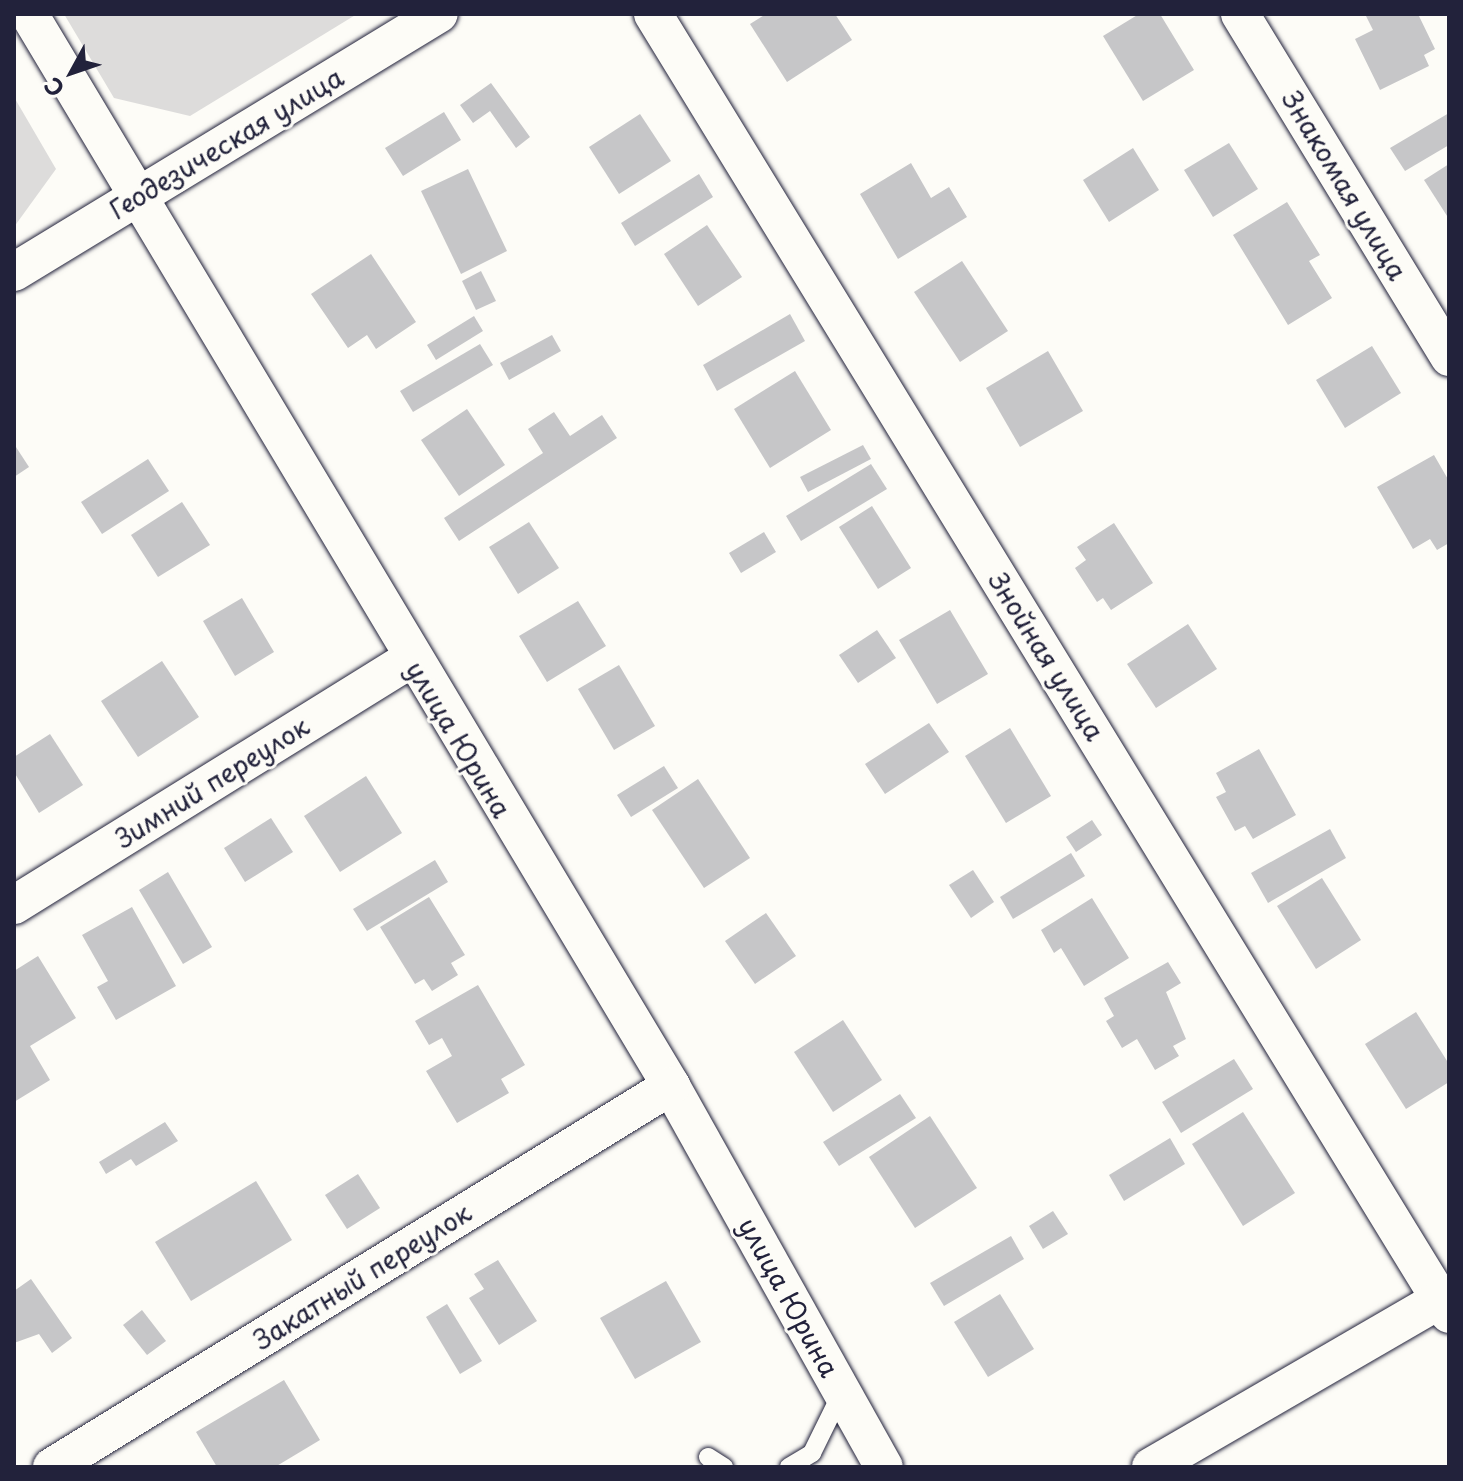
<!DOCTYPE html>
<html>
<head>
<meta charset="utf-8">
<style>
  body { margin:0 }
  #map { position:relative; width:1463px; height:1481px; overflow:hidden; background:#fdfcf7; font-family:"Playpen Sans",sans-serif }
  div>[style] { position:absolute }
  .green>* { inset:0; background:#dddcdb }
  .building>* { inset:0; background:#c6c6c8 }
  .roads { filter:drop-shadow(0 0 2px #22223b) drop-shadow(0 0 2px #22223b) }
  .lane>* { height:18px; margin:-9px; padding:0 9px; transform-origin:9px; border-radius:9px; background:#fdfcf7 }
  .street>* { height:38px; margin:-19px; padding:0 19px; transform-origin:19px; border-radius:19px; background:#fdfcf7 }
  span { translate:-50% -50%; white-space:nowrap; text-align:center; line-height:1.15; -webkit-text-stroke:6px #fdfcf7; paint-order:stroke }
  .street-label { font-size:26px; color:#22223b }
  .frame { position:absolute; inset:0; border:16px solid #22223b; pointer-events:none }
  .north { position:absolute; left:32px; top:32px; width:80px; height:80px; -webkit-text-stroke:6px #fdfcf7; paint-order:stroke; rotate:230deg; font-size:22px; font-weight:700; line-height:32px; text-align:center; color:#22223b }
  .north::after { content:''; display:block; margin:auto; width:28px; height:36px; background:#22223b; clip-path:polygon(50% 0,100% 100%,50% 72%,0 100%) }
</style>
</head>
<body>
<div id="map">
  <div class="green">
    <i style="clip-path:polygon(64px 14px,357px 14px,190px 116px,114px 98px)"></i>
    <i style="clip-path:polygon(14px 97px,56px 169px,14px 227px)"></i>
  </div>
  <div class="building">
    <i style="clip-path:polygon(766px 14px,835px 14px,852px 40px,787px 82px,750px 24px)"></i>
    <i style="clip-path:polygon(1139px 14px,1160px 14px,1194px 70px,1143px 101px,1103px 36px)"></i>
    <i style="clip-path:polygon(1365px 14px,1418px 14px,1435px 49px,1424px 55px,1429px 66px,1380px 90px,1355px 39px,1373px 30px)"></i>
    <i style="clip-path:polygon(491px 83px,530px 137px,516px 148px,490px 111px,473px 123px,460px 105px)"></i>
    <i style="clip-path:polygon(444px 112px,461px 140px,403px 176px,385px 148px)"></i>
    <i style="clip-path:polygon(1449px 113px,1449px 145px,1405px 171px,1390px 148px)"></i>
    <i style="clip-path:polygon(640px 114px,671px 161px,619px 194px,589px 147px)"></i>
    <i style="clip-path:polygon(1229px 143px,1258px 189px,1213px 217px,1184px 170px)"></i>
    <i style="clip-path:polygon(1133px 148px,1159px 190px,1109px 222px,1083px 180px)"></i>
    <i style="clip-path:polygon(911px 163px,931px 198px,949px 187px,967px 217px,898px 259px,860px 194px)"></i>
    <i style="clip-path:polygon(1449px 164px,1449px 219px,1424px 180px)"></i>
    <i style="clip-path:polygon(468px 169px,507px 251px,461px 274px,421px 191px)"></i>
    <i style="clip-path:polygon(699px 174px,713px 197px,635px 246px,621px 223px)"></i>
    <i style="clip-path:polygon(1287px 202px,1320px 255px,1309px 261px,1332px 298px,1288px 325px,1233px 235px)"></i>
    <i style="clip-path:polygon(707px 225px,742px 277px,698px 306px,664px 254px)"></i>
    <i style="clip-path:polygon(371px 254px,416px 322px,376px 349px,367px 335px,348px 348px,311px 294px)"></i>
    <i style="clip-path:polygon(962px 261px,1008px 331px,960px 362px,914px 292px)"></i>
    <i style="clip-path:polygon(481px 271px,496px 301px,476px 310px,462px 281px)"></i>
    <i style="clip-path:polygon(790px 314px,805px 341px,717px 391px,703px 365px)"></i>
    <i style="clip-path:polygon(474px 316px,483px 331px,436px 360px,427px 345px)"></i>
    <i style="clip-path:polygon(552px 335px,561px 351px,509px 380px,500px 363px)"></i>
    <i style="clip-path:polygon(480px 344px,493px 365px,413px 412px,400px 391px)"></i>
    <i style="clip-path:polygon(1372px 346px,1401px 393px,1345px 428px,1316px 380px)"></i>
    <i style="clip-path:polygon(1048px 351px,1083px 411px,1020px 447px,986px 388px)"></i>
    <i style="clip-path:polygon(795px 371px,831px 430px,770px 468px,734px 409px)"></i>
    <i style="clip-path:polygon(467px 409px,505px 465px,459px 496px,421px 440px)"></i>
    <i style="clip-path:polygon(554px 412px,570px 436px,602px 415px,617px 438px,459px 541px,444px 518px,543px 453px,528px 429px)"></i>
    <i style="clip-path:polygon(14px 444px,29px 467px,14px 477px)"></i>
    <i style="clip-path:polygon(863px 445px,871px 459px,808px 492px,800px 477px)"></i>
    <i style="clip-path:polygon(1434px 455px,1449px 481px,1449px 543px,1437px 550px,1430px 539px,1413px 549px,1377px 487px)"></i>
    <i style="clip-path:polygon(148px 459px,169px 491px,102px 534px,81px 502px)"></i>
    <i style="clip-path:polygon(871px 464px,887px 489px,801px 541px,786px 516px)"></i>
    <i style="clip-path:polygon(182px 502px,210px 545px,158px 577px,131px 535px)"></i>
    <i style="clip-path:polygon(872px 506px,911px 568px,878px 589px,839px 527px)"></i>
    <i style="clip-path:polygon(529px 522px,559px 568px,518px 594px,489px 547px)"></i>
    <i style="clip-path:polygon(1114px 523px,1153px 583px,1111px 610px,1103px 598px,1097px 602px,1075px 568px,1086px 560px,1077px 547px)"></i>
    <i style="clip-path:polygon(764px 532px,776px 552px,741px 573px,729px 553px)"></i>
    <i style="clip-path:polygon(242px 598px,274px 652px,235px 676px,203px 621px)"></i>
    <i style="clip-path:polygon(578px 601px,606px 646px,547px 682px,519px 636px)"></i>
    <i style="clip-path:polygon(950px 610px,988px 674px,937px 704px,899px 640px)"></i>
    <i style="clip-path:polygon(1188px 624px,1217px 669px,1156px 708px,1127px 664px)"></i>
    <i style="clip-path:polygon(877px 630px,896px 658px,858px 683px,839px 655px)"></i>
    <i style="clip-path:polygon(162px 661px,199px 717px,138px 757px,101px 701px)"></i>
    <i style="clip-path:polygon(619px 665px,655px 726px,614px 750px,578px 689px)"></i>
    <i style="clip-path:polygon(929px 723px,949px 752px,885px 794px,865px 764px)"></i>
    <i style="clip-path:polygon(1010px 728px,1051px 796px,1006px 823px,965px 756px)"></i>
    <i style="clip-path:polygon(50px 734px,83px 785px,39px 813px,14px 772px,14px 757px)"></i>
    <i style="clip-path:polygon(1259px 749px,1296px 815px,1253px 839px,1245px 826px,1235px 831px,1216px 797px,1226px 792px,1216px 773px)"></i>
    <i style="clip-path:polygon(664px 766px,678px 788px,631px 817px,617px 795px)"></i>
    <i style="clip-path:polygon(366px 776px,402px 833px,340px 872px,304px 816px)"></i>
    <i style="clip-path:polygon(698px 779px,750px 858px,704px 888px,652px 810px)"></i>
    <i style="clip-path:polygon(271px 818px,293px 852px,245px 882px,224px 848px)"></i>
    <i style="clip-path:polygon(1092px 820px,1102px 835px,1076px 852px,1066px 837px)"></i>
    <i style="clip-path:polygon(1330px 829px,1346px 858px,1268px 903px,1251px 873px)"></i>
    <i style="clip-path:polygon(1071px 853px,1085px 876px,1013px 919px,1000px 897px)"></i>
    <i style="clip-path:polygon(435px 860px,448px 882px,367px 931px,353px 909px)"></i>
    <i style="clip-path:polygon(973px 870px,994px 902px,971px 918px,949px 885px)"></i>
    <i style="clip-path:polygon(168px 872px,212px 947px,183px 964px,139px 890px)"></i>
    <i style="clip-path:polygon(1322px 878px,1361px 940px,1316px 969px,1277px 906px)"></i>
    <i style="clip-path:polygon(429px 897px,465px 955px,451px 963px,458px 975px,432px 991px,424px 979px,415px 984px,380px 927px)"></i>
    <i style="clip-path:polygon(1092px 898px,1129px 958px,1084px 986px,1061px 948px,1054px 953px,1041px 930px)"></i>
    <i style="clip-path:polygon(132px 907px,176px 986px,116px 1020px,97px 987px,108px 981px,82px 935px)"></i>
    <i style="clip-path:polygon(766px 913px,796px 956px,755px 984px,725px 941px)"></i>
    <i style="clip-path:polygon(38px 956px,76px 1018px,30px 1046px,50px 1080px,14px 1102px,14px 971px)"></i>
    <i style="clip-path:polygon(1168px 962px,1181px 983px,1166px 992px,1186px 1039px,1173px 1046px,1179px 1056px,1155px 1070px,1137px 1039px,1122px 1048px,1106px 1021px,1114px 1016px,1104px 998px)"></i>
    <i style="clip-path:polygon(478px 985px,525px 1065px,501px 1079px,509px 1093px,457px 1123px,426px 1071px,452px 1056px,442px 1038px,429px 1045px,415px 1021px)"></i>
    <i style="clip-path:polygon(1416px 1012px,1449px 1064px,1449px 1082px,1406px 1109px,1365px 1044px)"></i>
    <i style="clip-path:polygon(843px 1020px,882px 1080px,833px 1112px,794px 1052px)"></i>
    <i style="clip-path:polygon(1234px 1059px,1253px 1089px,1181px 1133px,1162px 1102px)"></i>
    <i style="clip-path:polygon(900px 1094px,916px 1118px,839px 1166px,823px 1142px)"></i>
    <i style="clip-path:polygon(1243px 1112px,1295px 1193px,1243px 1226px,1192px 1144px)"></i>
    <i style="clip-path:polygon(930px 1116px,977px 1188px,915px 1228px,869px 1157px)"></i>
    <i style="clip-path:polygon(165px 1122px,178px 1141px,136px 1166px,131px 1159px,106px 1174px,99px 1162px)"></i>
    <i style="clip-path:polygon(1170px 1138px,1185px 1164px,1124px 1201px,1109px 1175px)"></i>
    <i style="clip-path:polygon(358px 1174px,380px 1208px,347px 1229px,325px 1195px)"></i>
    <i style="clip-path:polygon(256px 1181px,292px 1240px,191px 1301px,155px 1242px)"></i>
    <i style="clip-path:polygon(1053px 1211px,1068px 1234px,1043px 1249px,1029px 1226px)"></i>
    <i style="clip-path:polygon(1011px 1236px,1024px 1259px,944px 1306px,930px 1283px)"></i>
    <i style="clip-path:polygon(498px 1260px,537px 1321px,499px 1345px,469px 1298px,484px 1289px,474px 1274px)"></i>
    <i style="clip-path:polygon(31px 1279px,72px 1338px,52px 1353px,39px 1334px,14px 1343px,14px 1291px)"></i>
    <i style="clip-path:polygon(666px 1281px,701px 1342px,635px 1379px,600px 1318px)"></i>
    <i style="clip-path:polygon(1000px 1294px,1034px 1349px,988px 1377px,954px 1322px)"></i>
    <i style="clip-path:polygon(447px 1304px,482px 1361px,460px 1374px,426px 1317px)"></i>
    <i style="clip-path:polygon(142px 1310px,166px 1341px,147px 1355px,123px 1325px)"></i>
    <i style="clip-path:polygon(284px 1380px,320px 1440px,275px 1467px,217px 1467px,196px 1432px)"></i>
  </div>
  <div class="roads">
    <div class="lane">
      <i style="left:708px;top:1457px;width:19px;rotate:32deg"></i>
      <i style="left:789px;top:1467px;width:27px;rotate:-31deg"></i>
      <i style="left:812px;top:1453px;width:66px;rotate:-63.8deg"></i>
    </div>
    <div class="street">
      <i style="left:29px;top:14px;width:1250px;rotate:59.08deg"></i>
      <i style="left:671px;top:1086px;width:436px;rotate:60.8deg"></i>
      <i style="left:653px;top:14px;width:1524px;rotate:58.52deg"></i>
      <i style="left:1240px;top:14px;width:402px;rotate:58.6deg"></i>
      <i style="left:14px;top:272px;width:497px;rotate:-31.3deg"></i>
      <i style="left:14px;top:905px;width:466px;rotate:-31.8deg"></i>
      <i style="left:52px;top:1467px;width:727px;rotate:-31.61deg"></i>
      <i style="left:1151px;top:1467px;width:345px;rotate:-30.1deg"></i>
    </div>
  </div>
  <div class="street-label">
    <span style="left:226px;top:143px;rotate:-31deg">Геодезическая улица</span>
    <span style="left:1345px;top:185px;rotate:59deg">Знакомая улица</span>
    <span style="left:1047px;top:656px;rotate:58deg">Знойная улица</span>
    <span style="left:459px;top:739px;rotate:59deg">улица Юрина</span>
    <span style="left:212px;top:782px;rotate:-32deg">Зимний переулок</span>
    <span style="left:362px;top:1276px;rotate:-32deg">Закатный переулок</span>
    <span style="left:789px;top:1297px;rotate:61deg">улица Юрина</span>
  </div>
  <div class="frame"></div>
  <div class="north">С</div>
</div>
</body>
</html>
